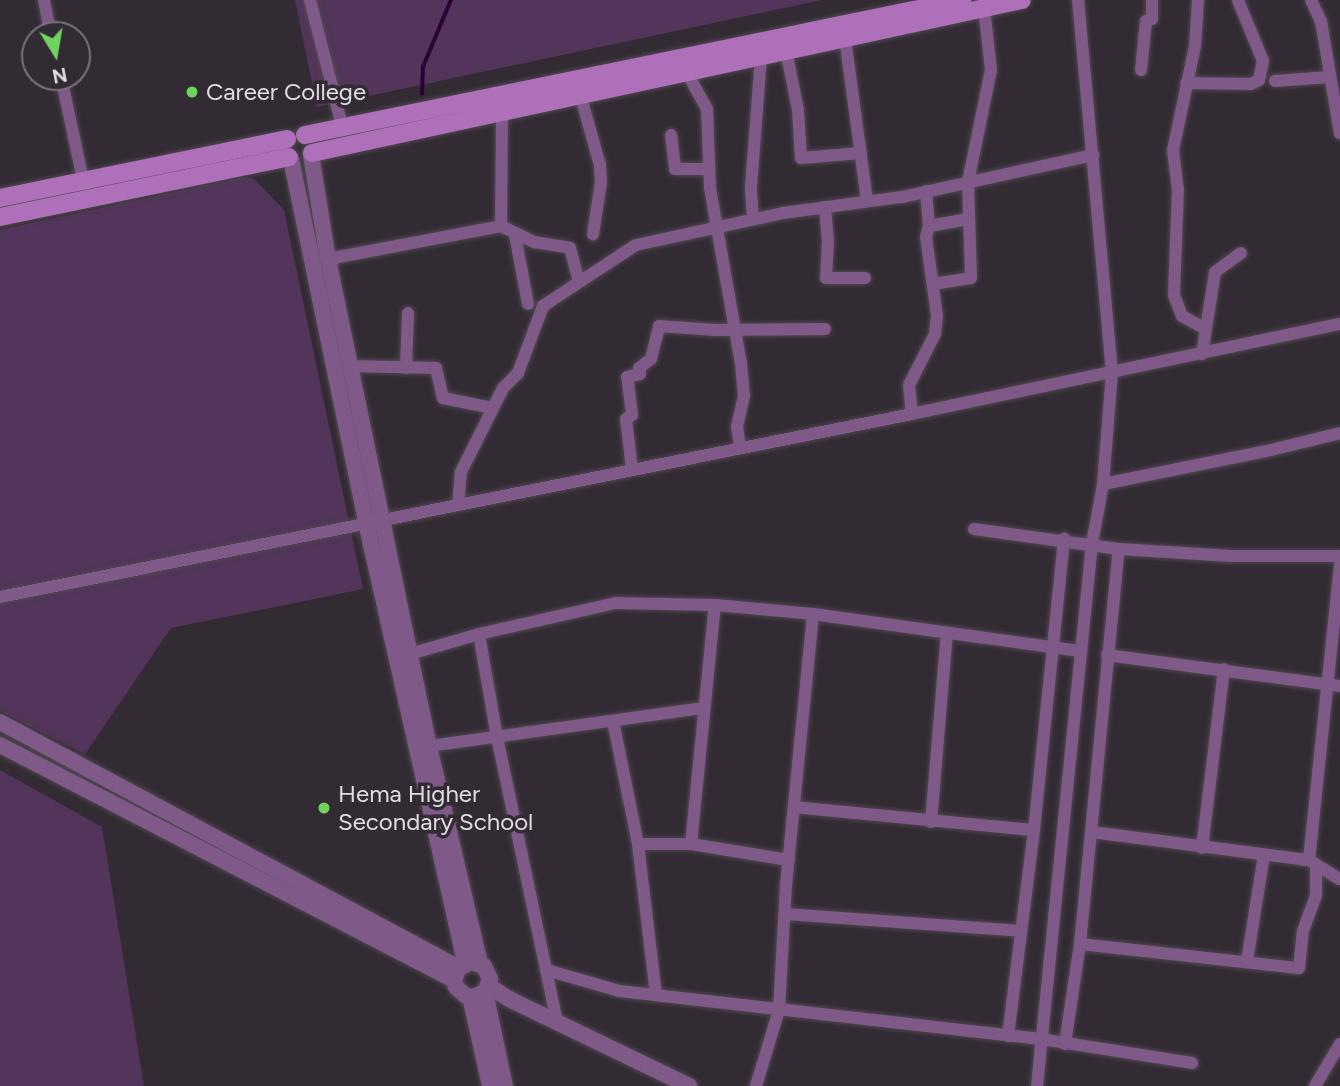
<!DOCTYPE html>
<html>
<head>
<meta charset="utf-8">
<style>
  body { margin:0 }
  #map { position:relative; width:1340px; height:1086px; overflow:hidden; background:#332b34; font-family:Figtree,sans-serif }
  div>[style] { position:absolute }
  .green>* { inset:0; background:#53345a }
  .stream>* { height:3.5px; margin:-1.75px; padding:0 1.75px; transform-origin:1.75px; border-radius:1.75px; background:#2c0134 }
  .roads { filter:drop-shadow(0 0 2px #4f4750) drop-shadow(0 0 2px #4f4750) }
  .minor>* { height:12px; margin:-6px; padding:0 6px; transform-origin:6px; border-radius:6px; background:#7f5987 }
  .tertiary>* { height:16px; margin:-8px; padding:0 8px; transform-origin:8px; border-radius:8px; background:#7f5987 }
  .secondary>* { height:18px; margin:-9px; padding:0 9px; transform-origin:9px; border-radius:9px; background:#ad70b9 }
  .dots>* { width:19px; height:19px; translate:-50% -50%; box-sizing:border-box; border:4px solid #332b34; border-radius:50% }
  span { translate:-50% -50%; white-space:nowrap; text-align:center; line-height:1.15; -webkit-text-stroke:7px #332b34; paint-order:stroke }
  .poi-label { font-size:24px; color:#e1dce2 }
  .left { translate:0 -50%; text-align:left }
  .north { position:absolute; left:21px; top:21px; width:70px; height:70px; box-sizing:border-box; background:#332b34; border:2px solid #79727a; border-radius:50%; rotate:169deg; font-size:19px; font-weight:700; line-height:28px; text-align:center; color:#e1dce2 }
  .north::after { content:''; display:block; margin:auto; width:24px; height:32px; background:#70d35f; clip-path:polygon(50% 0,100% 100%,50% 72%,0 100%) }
</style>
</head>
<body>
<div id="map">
  <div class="green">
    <i style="clip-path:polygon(295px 0,822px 0,317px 107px)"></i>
    <i style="clip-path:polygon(244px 177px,254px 179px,284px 210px,363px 589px,171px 628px,85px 754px,0 711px,0 230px)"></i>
    <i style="clip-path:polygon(0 770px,102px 827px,144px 1086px,0 1086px)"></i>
  </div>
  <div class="stream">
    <i style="left:422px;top:94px;width:27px;rotate:-88deg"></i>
    <i style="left:423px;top:67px;width:73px;rotate:-67.3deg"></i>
  </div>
  <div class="roads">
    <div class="minor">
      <i style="left:44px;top:0;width:36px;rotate:79deg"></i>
      <i style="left:310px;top:0;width:130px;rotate:75.7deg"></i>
      <i style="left:1198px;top:0;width:46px;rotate:93.7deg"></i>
      <i style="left:1195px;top:46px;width:106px;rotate:101.9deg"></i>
      <i style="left:1173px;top:150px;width:39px;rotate:83deg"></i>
      <i style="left:1178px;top:189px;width:106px;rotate:92.2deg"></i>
      <i style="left:1174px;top:295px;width:22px;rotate:69deg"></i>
      <i style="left:1182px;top:316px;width:25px;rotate:29deg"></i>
      <i style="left:1311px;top:0;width:23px;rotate:65deg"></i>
      <i style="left:1321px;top:21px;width:114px;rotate:80.4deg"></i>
      <i style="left:845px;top:38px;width:164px;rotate:82.3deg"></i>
      <i style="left:786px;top:50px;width:61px;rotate:78.7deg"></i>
      <i style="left:798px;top:110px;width:48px;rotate:86.4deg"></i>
      <i style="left:801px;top:158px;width:60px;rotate:-4.8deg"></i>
      <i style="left:1141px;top:70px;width:49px;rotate:-84.2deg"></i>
      <i style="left:1146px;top:21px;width:6px;rotate:-18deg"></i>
      <i style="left:1152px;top:19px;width:19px;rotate:-90deg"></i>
      <i style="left:686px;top:71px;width:43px;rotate:61.1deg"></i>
      <i style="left:707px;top:109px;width:79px;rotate:87.8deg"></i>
      <i style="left:710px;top:188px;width:178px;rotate:80deg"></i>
      <i style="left:741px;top:363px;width:33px;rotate:85deg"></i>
      <i style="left:744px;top:396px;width:31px;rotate:103deg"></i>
      <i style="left:737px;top:426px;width:22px;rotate:82deg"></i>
      <i style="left:61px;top:77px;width:105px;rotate:77.9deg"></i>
      <i style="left:1275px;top:81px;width:54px;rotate:-4.2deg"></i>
      <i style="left:1186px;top:83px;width:65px;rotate:0.9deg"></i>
      <i style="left:1251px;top:84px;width:9px;rotate:-27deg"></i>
      <i style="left:1259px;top:80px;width:19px;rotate:-78deg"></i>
      <i style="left:1263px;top:61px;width:66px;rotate:-112.3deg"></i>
      <i style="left:580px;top:94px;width:74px;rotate:74.3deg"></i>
      <i style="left:600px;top:165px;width:17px;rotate:87deg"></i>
      <i style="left:601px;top:182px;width:53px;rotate:98.7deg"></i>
      <i style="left:671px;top:135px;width:34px;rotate:83deg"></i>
      <i style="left:675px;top:169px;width:34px"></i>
      <i style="left:825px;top:207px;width:34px;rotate:85deg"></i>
      <i style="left:828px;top:241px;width:37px;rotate:93deg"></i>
      <i style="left:826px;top:278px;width:39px"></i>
      <i style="left:753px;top:219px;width:32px;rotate:-94deg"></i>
      <i style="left:751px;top:187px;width:131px;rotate:-85.6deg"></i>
      <i style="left:501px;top:226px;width:37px;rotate:26deg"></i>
      <i style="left:534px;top:242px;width:36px;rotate:9deg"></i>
      <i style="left:570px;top:248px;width:34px;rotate:75deg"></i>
      <i style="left:929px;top:226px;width:39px;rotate:-10deg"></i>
      <i style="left:515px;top:235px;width:70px;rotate:79.3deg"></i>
      <i style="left:328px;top:259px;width:176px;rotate:-10.8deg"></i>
      <i style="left:501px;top:226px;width:115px;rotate:-89.5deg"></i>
      <i style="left:933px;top:284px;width:38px;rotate:-9deg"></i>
      <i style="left:971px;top:278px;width:96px;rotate:-91.8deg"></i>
      <i style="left:968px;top:182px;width:114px;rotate:-78.4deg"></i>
      <i style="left:991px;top:70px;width:62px;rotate:-96.4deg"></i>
      <i style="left:1202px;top:354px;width:83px;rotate:-81deg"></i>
      <i style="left:1215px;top:272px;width:32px;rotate:-36deg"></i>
      <i style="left:350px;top:366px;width:86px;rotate:1.3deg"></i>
      <i style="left:436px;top:368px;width:31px;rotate:77deg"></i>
      <i style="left:443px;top:398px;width:50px;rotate:11.5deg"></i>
      <i style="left:406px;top:368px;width:55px;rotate:-87.9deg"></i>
      <i style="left:912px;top:414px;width:29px;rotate:-96deg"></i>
      <i style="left:909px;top:385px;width:57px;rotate:-63deg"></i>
      <i style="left:935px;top:334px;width:18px;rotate:-84deg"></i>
      <i style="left:937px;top:316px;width:80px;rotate:-97.9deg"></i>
      <i style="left:926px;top:237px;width:11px;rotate:-75deg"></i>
      <i style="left:929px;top:226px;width:35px;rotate:-95deg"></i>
      <i style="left:632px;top:469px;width:50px;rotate:-96.8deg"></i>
      <i style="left:626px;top:419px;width:7px;rotate:-34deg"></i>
      <i style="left:632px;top:415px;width:38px;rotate:-97deg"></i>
      <i style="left:627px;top:377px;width:13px;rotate:-13deg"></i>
      <i style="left:640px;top:374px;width:6px;rotate:-99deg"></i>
      <i style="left:639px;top:368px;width:15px;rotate:-37deg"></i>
      <i style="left:651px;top:359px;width:34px;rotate:-76deg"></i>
      <i style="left:659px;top:326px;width:57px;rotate:4deg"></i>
      <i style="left:716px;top:330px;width:109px;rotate:-0.5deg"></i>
      <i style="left:1103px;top:484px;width:171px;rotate:-11.4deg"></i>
      <i style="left:1271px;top:450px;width:71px;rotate:-13.8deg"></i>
      <i style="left:458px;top:505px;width:33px;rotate:-85deg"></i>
      <i style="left:461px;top:472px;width:94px;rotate:-63.4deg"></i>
      <i style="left:503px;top:388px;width:21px;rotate:-45deg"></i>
      <i style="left:518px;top:373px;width:72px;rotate:-69.5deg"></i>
      <i style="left:543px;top:306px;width:111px;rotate:-33.3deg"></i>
      <i style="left:636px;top:245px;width:150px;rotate:-12.3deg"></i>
      <i style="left:783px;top:213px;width:120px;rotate:-7.7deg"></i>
      <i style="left:902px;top:197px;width:196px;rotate:-12.4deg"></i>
      <i style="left:974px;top:529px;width:146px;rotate:7.9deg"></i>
      <i style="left:1119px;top:549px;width:113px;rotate:3.5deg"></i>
      <i style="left:1232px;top:556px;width:108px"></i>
      <i style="left:0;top:597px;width:930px;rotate:-11.35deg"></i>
      <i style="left:912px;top:414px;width:437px;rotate:-11.9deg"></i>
      <i style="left:479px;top:634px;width:105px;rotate:80.1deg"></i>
      <i style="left:497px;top:737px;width:291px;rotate:78.1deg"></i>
      <i style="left:410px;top:654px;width:72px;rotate:-16.2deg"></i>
      <i style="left:479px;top:634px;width:140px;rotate:-12.8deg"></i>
      <i style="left:616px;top:603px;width:99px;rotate:1.2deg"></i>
      <i style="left:715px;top:605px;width:98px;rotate:5.2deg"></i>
      <i style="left:813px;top:614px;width:271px;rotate:7.9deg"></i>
      <i style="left:1107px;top:655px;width:235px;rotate:7.6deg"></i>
      <i style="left:613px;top:721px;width:126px;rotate:78.5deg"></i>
      <i style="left:638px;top:844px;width:152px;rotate:83.2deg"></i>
      <i style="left:429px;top:746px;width:277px;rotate:-7.9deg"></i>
      <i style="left:794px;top:807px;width:241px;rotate:5.5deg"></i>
      <i style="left:931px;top:822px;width:190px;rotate:-85.2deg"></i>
      <i style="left:1092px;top:832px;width:219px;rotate:7.4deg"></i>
      <i style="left:1309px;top:860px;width:36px;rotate:32deg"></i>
      <i style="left:638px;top:844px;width:53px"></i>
      <i style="left:691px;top:844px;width:99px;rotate:9.3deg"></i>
      <i style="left:691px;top:844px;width:240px;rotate:-84.3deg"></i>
      <i style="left:1202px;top:848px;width:180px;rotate:-83deg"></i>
      <i style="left:1309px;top:860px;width:297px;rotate:-84deg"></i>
      <i style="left:785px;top:914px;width:237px;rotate:4.1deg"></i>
      <i style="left:1080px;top:944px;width:220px;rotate:6.3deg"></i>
      <i style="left:1299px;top:968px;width:37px;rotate:-84deg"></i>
      <i style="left:1303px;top:931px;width:37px;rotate:-70deg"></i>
      <i style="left:1316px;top:896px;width:31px;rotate:-90deg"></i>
      <i style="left:1247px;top:961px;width:107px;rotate:-80.9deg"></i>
      <i style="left:546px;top:970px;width:76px;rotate:16deg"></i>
      <i style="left:619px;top:991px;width:425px;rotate:6.5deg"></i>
      <i style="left:1041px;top:1039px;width:153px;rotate:9deg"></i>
      <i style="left:1008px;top:1036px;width:208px;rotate:-82.8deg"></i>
      <i style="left:1034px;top:830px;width:293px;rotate:-84.1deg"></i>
      <i style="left:1065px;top:1044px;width:101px;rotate:-81.5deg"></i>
      <i style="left:1080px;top:944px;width:397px;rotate:-84.4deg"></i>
      <i style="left:756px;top:1086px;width:79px;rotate:-73.2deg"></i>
      <i style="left:779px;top:1010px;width:125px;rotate:-86.8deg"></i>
      <i style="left:786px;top:885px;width:272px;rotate:-84.3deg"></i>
      <i style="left:1037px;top:1086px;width:545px;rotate:-84.21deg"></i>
      <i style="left:1092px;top:544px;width:61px;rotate:-79.6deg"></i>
      <i style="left:1103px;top:484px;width:111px;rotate:-85.4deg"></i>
      <i style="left:1112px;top:373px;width:375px;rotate:-95.2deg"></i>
      <i style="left:1315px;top:1086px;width:49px;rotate:-59.2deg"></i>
    </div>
    <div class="tertiary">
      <i style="left:311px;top:155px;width:105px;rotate:80.7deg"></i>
      <i style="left:328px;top:259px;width:497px;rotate:78.3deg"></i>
      <i style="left:429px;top:746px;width:224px;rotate:76.8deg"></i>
      <i style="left:291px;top:159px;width:398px;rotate:78.3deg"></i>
      <i style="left:372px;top:549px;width:424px;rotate:77.3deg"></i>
      <i style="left:0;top:722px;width:521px;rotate:28.19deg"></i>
      <i style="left:0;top:745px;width:511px;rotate:27.37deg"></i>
      <i style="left:454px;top:980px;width:7px;rotate:74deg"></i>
      <i style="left:456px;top:987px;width:13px;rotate:42deg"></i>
      <i style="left:466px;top:996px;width:7px;rotate:8deg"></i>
      <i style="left:473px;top:997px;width:13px;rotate:-23deg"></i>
      <i style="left:485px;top:992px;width:14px;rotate:-69deg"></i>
      <i style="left:490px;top:979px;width:14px;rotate:-115deg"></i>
      <i style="left:484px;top:966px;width:14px;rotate:-163deg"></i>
      <i style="left:471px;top:962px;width:13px;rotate:153deg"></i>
      <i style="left:459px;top:968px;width:13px;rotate:113deg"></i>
      <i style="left:489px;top:986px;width:24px;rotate:33deg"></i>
      <i style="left:509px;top:999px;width:200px;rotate:25.8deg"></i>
      <i style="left:485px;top:992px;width:96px;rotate:78deg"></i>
      <i style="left:470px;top:997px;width:91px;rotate:77.3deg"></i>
    </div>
    <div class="secondary">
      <i style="left:305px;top:135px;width:671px;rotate:-11.61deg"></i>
      <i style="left:312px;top:153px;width:726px;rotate:-12.16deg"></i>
      <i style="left:0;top:198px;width:293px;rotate:-11.6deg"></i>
      <i style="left:0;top:217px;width:295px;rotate:-11.7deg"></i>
    </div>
  </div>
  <div class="dots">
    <i style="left:192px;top:92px;background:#70d35f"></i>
    <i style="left:324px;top:808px;background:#70d35f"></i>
  </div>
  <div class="poi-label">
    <span class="left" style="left:206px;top:92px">Career College</span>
    <span class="left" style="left:338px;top:808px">Hema Higher<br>Secondary School</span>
  </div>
  <div class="north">N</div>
</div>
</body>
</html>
